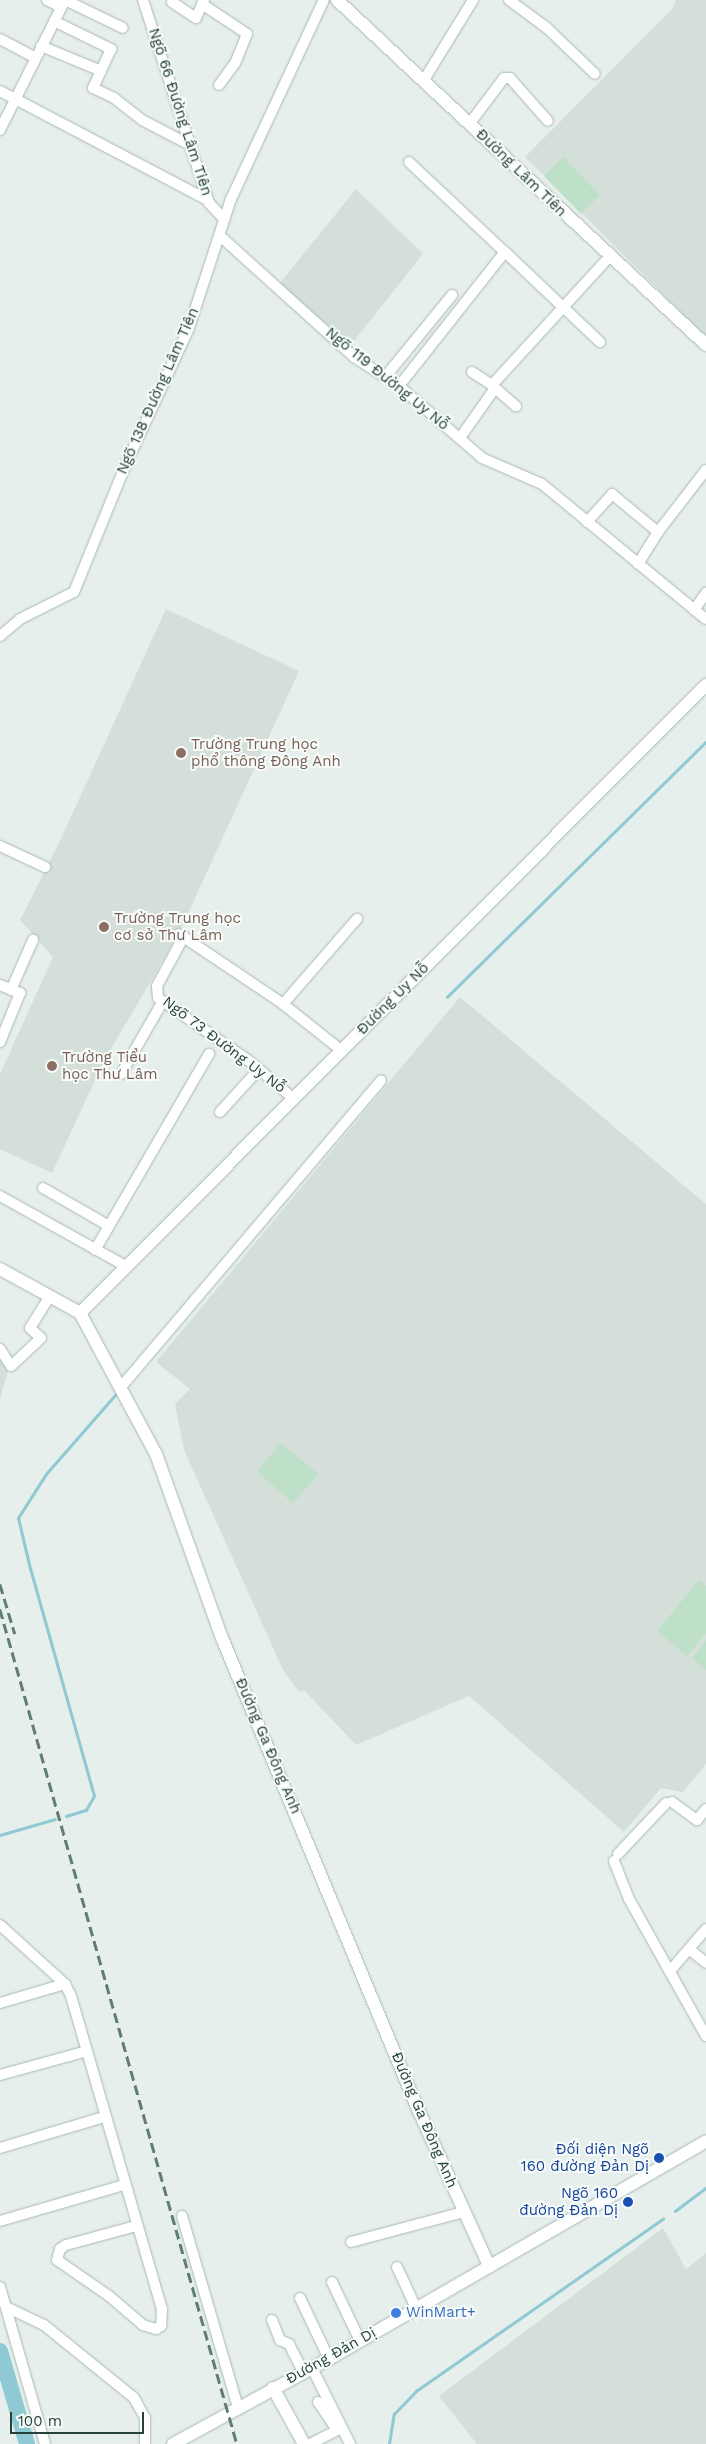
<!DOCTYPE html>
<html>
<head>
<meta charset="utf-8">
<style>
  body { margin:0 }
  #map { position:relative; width:706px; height:2444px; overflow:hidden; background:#e6efeb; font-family:"Work Sans",sans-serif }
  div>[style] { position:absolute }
  .built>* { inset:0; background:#d4dfda }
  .green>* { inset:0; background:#bfe0c8 }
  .stream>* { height:2.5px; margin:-1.25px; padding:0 1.25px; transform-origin:1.25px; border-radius:1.25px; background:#8ec9d4 }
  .river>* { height:16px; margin:-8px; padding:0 8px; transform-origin:8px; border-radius:8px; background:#8ec9d4 }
  .roads { filter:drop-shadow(0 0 1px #a8b8b2) drop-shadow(0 0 1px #a8b8b2) }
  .minor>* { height:10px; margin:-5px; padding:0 5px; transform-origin:5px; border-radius:5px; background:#fff }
  .tertiary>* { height:12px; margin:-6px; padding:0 6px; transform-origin:6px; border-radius:6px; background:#fff }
  .rail>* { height:2.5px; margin-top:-1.25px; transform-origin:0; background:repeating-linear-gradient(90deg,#5f7d75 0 10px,transparent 0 15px) }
  .dots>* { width:14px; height:14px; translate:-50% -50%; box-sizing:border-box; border:2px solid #f7fbf9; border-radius:50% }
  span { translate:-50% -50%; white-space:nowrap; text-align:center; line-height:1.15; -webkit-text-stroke:4px #f7fbf9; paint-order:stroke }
  .street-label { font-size:15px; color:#24423a }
  .education-label { font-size:15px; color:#785e54 }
  .left { translate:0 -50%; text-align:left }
  .transit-label { font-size:15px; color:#164399 }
  .right { translate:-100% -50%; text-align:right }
  .shop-label { font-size:15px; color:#366cbe }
  .scale { position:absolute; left:10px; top:2412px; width:134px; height:22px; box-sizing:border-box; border:2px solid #24423a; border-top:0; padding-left:6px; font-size:15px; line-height:18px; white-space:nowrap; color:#24423a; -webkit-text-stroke:4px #f7fbf9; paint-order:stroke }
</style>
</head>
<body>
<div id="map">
  <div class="built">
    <i style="clip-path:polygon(676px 0,706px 0,706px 337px,525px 157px,673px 8px)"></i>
    <i style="clip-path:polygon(356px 189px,423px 254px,350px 346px,280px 283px)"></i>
    <i style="clip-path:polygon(166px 609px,299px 671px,179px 933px,105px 1059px,52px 1173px,0 1149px,0 1074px,53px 957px,20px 920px,58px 845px)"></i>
    <i style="clip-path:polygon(460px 997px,706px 1204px,706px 1764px,683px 1792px,661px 1788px,624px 1832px,469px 1696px,356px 1745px,304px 1690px,299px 1692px,283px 1670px,184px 1450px,175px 1404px,190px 1389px,156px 1362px)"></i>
    <i style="clip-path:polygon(0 1349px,10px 1364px,0 1399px)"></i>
    <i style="clip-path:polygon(663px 2228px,686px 2269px,706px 2253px,706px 2444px,477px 2444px,439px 2396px)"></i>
  </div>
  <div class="green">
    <i style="clip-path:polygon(563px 157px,600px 195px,581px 214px,544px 176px)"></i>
    <i style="clip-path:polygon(281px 1443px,318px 1474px,293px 1503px,257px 1472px)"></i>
    <i style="clip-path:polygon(699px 1580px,706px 1586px,706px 1633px,687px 1656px,657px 1631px)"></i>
    <i style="clip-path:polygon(706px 1640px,706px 1670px,692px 1658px)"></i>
  </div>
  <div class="stream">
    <i style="left:447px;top:997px;width:363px;rotate:-44.6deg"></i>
    <i style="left:66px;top:1816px;width:21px;rotate:-17deg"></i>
    <i style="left:86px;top:1810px;width:16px;rotate:-60deg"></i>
    <i style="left:94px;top:1796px;width:236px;rotate:-105.7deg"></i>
    <i style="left:30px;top:1569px;width:52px;rotate:-103.2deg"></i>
    <i style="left:18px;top:1518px;width:52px;rotate:-57.5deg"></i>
    <i style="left:46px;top:1474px;width:106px;rotate:-48.8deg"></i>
    <i style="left:0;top:1835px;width:57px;rotate:-16.2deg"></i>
    <i style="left:675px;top:2211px;width:39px;rotate:-37deg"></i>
    <i style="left:389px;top:2444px;width:30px;rotate:-81deg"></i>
    <i style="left:394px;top:2414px;width:32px;rotate:-46deg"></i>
    <i style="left:416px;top:2391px;width:301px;rotate:-34.9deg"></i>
  </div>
  <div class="river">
    <i style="left:0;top:2351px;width:97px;rotate:73.8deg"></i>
  </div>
  <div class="roads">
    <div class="minor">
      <i style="left:47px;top:0;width:16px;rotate:27deg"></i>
      <i style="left:65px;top:0;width:64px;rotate:25.8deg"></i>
      <i style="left:143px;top:0;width:213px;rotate:72deg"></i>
      <i style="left:209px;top:203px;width:22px;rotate:47deg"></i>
      <i style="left:509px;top:0;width:47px;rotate:36.4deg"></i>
      <i style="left:547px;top:28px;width:66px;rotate:43.8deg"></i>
      <i style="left:172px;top:2px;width:29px;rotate:34deg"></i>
      <i style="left:196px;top:18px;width:20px;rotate:-66deg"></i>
      <i style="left:202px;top:4px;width:54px;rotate:33.7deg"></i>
      <i style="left:247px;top:34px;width:31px;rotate:112deg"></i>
      <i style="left:235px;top:63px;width:27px;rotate:126deg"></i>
      <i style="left:54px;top:21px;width:64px;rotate:26.2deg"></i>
      <i style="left:111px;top:49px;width:43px;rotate:114.8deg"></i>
      <i style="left:93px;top:88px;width:23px;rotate:25deg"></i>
      <i style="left:114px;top:98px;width:36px;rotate:38deg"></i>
      <i style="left:142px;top:120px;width:56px;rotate:27.5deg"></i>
      <i style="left:0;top:39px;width:40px;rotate:28deg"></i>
      <i style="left:41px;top:46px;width:65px;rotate:22.6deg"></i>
      <i style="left:424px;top:80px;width:94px;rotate:-58.5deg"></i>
      <i style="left:0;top:91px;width:235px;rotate:27.7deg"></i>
      <i style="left:470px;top:123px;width:56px;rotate:-52.9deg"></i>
      <i style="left:504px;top:78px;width:6px"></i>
      <i style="left:510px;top:78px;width:57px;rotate:48.5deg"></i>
      <i style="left:0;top:130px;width:145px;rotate:-63.4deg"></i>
      <i style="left:409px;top:162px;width:132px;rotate:43.2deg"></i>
      <i style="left:219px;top:235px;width:182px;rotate:42.1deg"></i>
      <i style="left:354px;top:357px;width:54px;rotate:32.8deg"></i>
      <i style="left:399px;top:386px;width:110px;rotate:40.9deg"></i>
      <i style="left:482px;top:458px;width:65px;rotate:23.4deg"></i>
      <i style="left:542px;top:484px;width:212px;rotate:39.5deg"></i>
      <i style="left:472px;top:372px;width:24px;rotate:33deg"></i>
      <i style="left:385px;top:377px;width:106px;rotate:-50.7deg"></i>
      <i style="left:399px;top:386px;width:171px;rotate:-51.7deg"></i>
      <i style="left:505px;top:252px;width:131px;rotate:43.5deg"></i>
      <i style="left:495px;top:388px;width:28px;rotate:41deg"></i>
      <i style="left:460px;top:438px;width:61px;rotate:-55deg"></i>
      <i style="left:495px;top:388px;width:4px;rotate:-135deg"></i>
      <i style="left:492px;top:385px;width:175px;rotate:-47.5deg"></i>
      <i style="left:587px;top:522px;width:38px;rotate:-48deg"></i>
      <i style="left:612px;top:494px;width:60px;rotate:39.6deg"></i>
      <i style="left:638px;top:564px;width:38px;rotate:-58deg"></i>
      <i style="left:658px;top:532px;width:78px;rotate:-52.3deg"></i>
      <i style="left:694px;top:610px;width:21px;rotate:-55deg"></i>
      <i style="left:0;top:636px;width:26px;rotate:-40deg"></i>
      <i style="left:20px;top:619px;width:60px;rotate:-26.6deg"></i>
      <i style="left:74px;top:592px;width:138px;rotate:-67.9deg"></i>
      <i style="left:126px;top:464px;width:150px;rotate:-65.1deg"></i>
      <i style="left:189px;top:328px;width:136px;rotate:-72deg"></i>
      <i style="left:231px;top:199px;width:220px;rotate:-65deg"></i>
      <i style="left:0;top:846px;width:50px;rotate:25deg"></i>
      <i style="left:179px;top:934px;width:125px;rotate:33.9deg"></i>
      <i style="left:283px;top:1004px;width:75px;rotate:38.5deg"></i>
      <i style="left:184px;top:936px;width:57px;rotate:118.4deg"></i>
      <i style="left:157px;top:986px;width:12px;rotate:85deg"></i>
      <i style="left:158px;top:998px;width:109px;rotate:34.6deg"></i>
      <i style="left:248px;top:1060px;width:60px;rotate:40.3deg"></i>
      <i style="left:0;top:985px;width:22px;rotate:22deg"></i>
      <i style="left:20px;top:993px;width:53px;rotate:112.2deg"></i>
      <i style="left:11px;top:990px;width:55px;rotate:-66.3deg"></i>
      <i style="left:283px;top:1004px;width:113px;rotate:-49deg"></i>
      <i style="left:121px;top:1074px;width:84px;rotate:-60.1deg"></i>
      <i style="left:220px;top:1112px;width:58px;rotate:-47.8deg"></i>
      <i style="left:43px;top:1188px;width:76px;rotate:29.9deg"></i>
      <i style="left:0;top:1196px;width:144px;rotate:29.1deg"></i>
      <i style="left:95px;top:1250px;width:227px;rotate:-59.8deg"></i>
      <i style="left:0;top:1349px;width:20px;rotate:57deg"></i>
      <i style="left:11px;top:1366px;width:34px;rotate:-43deg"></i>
      <i style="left:36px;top:1343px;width:7px;rotate:-45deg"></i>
      <i style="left:41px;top:1338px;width:15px;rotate:-138deg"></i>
      <i style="left:30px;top:1328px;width:36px;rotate:-58deg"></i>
      <i style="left:121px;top:1387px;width:402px;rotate:-49.7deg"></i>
      <i style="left:672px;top:1802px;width:31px;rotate:36deg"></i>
      <i style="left:697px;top:1820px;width:14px;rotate:-51deg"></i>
      <i style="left:618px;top:1854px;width:70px;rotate:-46.7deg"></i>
      <i style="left:614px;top:1861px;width:41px;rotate:68.5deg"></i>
      <i style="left:629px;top:1899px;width:157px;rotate:60.7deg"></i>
      <i style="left:0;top:1925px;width:88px;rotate:42.2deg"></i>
      <i style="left:65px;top:1984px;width:13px;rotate:63deg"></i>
      <i style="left:71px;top:1996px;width:326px;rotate:73.8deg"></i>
      <i style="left:162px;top:2309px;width:17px;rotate:93deg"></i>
      <i style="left:161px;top:2326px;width:6px;rotate:149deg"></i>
      <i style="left:156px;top:2329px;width:14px;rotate:-163deg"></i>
      <i style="left:143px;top:2325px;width:45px;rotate:-139.5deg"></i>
      <i style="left:109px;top:2296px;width:63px;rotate:-145.3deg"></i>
      <i style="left:57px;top:2260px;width:11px;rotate:-75deg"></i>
      <i style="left:60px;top:2249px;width:7px;rotate:-34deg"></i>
      <i style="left:66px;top:2245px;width:73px;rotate:-15.2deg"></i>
      <i style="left:689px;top:1949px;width:22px;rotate:39deg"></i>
      <i style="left:670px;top:1971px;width:55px;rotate:-49.4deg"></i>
      <i style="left:0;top:2003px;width:68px;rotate:-16.3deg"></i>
      <i style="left:0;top:2075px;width:90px;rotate:-15.4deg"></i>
      <i style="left:0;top:2148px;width:109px;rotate:-16.6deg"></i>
      <i style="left:182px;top:2216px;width:200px;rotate:73.7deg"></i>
      <i style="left:0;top:2221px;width:129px;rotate:-16.2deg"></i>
      <i style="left:351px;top:2242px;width:117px;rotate:-14.9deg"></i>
      <i style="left:397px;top:2267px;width:45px;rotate:65.1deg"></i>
      <i style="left:332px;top:2282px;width:65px;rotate:64.6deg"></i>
      <i style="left:0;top:2287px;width:163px;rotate:74deg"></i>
      <i style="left:300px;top:2298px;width:68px;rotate:64.6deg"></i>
      <i style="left:6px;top:2307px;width:42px;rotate:25.3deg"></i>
      <i style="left:44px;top:2325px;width:116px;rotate:39deg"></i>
      <i style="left:134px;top:2398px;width:23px;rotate:61deg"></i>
      <i style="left:145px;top:2418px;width:26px;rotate:90deg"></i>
      <i style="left:272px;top:2320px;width:22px;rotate:68deg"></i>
      <i style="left:280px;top:2340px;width:10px;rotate:24deg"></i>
      <i style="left:289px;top:2344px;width:31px;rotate:63deg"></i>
      <i style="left:312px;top:2368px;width:85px;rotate:63.4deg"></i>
      <i style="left:310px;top:2444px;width:30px;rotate:-27deg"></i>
      <i style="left:337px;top:2430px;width:34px;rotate:-124deg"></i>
    </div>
    <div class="tertiary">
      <i style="left:337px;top:0;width:505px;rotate:43.07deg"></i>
      <i style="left:0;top:1269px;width:91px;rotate:28.8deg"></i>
      <i style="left:80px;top:1313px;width:160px;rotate:61.7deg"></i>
      <i style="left:156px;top:1454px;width:195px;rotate:70.3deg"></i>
      <i style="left:222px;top:1638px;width:508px;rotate:67.42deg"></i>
      <i style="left:417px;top:2107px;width:175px;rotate:65.6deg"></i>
      <i style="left:80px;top:1313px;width:887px;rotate:-45.09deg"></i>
      <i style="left:273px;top:2388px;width:64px;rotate:61deg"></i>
      <i style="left:173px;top:2444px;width:178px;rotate:-28.6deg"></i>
      <i style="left:329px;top:2359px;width:435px;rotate:-30deg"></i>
    </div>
  </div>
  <div class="rail">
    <i style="left:0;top:1584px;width:52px;rotate:73.3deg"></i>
    <i style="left:0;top:1609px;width:868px;rotate:74.15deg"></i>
  </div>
  <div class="dots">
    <i style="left:181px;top:753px;background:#8d6e63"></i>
    <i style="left:104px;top:927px;background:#8d6e63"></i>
    <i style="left:52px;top:1066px;background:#8d6e63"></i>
    <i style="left:659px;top:2158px;background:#1a4fb4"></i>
    <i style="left:628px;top:2202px;background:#1a4fb4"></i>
    <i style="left:396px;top:2313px;background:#3f7fe0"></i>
  </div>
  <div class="street-label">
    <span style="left:180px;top:112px;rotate:72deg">Ngõ 66 Đường Lâm Tiên</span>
    <span style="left:521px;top:173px;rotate:44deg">Đường Lâm Tiên</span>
    <span style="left:387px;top:379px;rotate:39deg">Ngõ 119 Đường Uy Nỗ</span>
    <span style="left:158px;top:391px;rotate:-66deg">Ngõ 138 Đường Lâm Tiên</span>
    <span style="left:393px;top:999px;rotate:-45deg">Đường Uy Nỗ</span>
    <span style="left:224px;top:1045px;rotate:37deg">Ngõ 73 Đường Uy Nỗ</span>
    <span style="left:268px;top:1746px;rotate:67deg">Đường Ga Đông Anh</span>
    <span style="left:424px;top:2120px;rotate:67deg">Đường Ga Đông Anh</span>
    <span style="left:331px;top:2356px;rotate:-29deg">Đường Đản Dị</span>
  </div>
  <div class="education-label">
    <span class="left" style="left:191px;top:753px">Trường Trung học<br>phổ thông Đông Anh</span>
    <span class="left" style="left:114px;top:927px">Trường Trung học<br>cơ sở Thư Lâm</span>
    <span class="left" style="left:62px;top:1066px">Trường Tiểu<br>học Thư Lâm</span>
  </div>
  <div class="transit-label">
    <span class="right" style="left:649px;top:2158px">Đối diện Ngõ<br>160 đường Đản Dị</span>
    <span class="right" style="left:618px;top:2202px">Ngõ 160<br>đường Đản Dị</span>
  </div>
  <div class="shop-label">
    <span class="left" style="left:406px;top:2313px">WinMart+</span>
  </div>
  <div class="scale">100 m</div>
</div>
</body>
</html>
